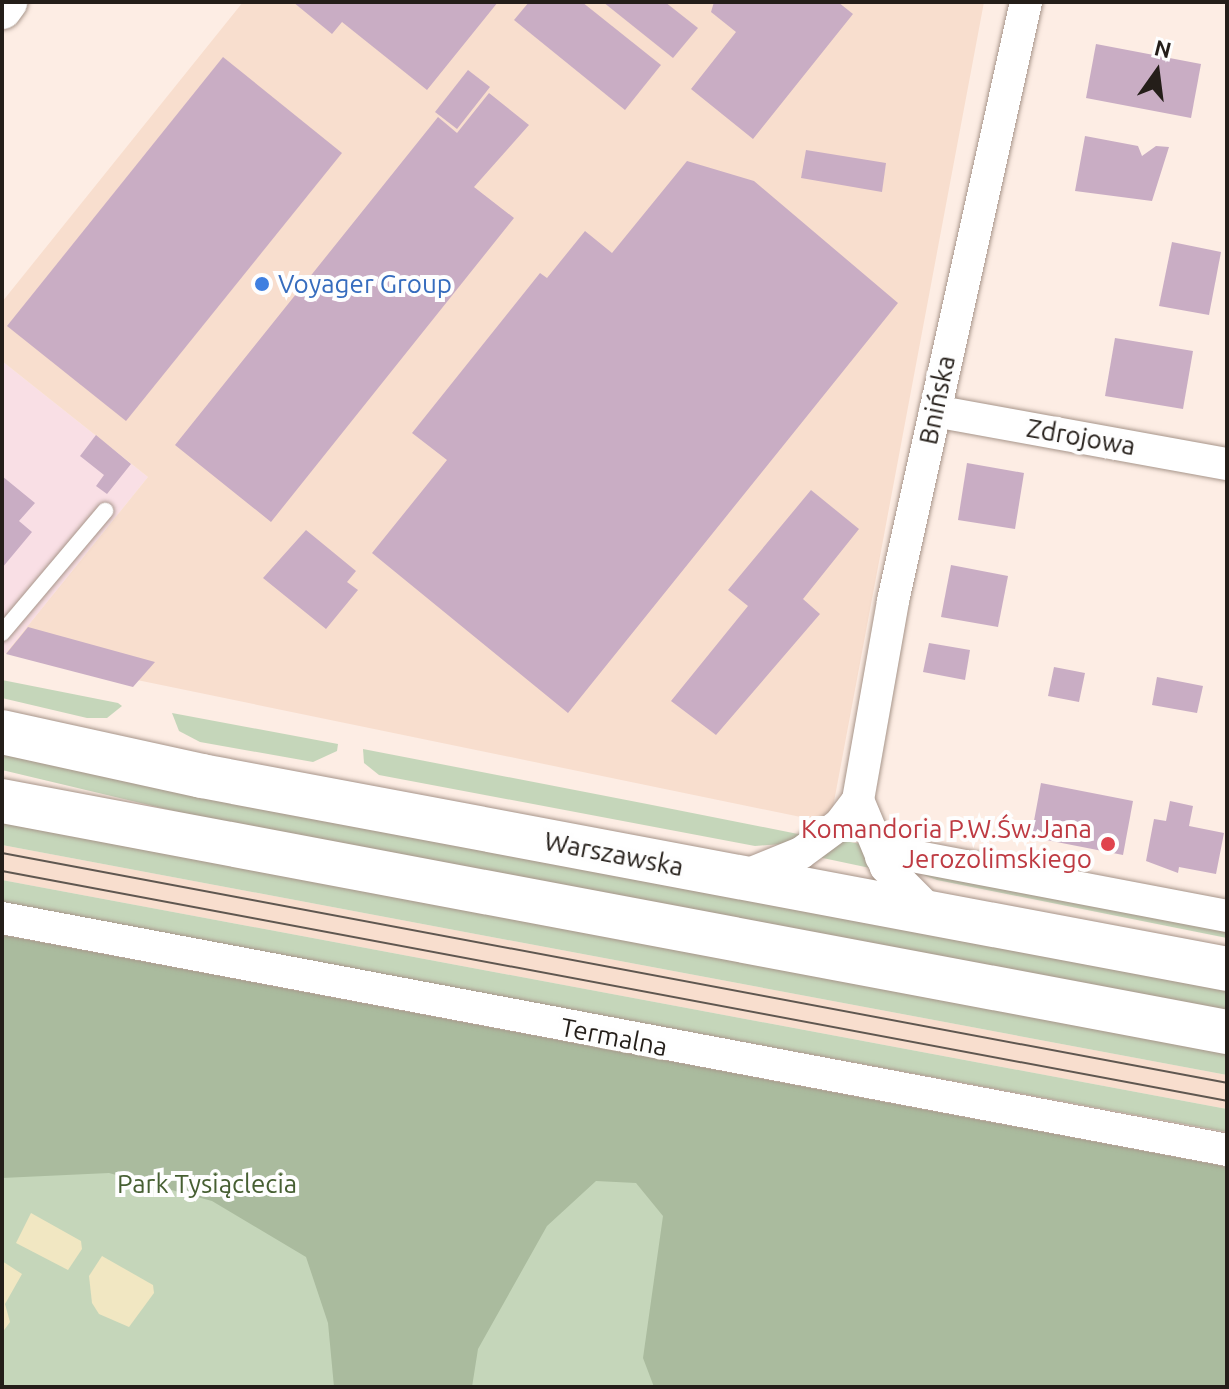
<!DOCTYPE html>
<html>
<head>
<meta charset="utf-8">
<style>
  body { margin:0 }
  #map { position:relative; width:1229px; height:1389px; overflow:hidden; background:#fdede4; font-family:Ubuntu,sans-serif }
  div>[style] { position:absolute }
  .commercial>* { inset:0; background:#f9dfe5 }
  .built>* { inset:0; background:#f8dece }
  .green>* { inset:0; background:#c5d6ba }
  .forest>* { inset:0; background:#aabb9e }
  .sand>* { inset:0; background:#f1e7c2 }
  .building>* { inset:0; background:#c9adc4 }
  .roads { filter:drop-shadow(0 0 2px #a7958a) drop-shadow(0 0 2px #a7958a) }
  .service>* { height:16px; margin:-8px; padding:0 8px; transform-origin:8px; border-radius:8px; background:#fff }
  .minor>* { height:32px; margin:-16px; padding:0 16px; transform-origin:16px; border-radius:16px; background:#fff }
  .tertiary>* { height:40px; margin:-20px; padding:0 20px; transform-origin:20px; border-radius:20px; background:#fff }
  .secondary>* { height:44px; margin:-22px; padding:0 22px; transform-origin:22px; border-radius:22px; background:#fff }
  .tram>* { height:2px; margin:-1px; padding:0 1px; transform-origin:1px; border-radius:1px; background:#5f5750 }
  .dots>* { width:22px; height:22px; translate:-50% -50%; box-sizing:border-box; border:4px solid #fefefe; border-radius:50% }
  span { translate:-50% -50%; white-space:nowrap; text-align:center; line-height:1.15; -webkit-text-stroke:8px #fefefe; paint-order:stroke }
  .shop-label { font-size:26px; color:#366cbe }
  .left { translate:0 -50%; text-align:left }
  .street-label { font-size:26px; color:#241e19 }
  .health-label { font-size:26px; color:#be3a42 }
  .right { translate:-100% -50%; text-align:right }
  .park-label { font-size:26px; color:#465f32 }
  .frame { position:absolute; inset:0; border:4px solid #241e19; pointer-events:none }
  .north { position:absolute; left:1117px; top:32px; width:80px; height:80px; -webkit-text-stroke:6px #fefefe; paint-order:stroke; rotate:14deg; font-size:22px; font-weight:700; line-height:32px; text-align:center; color:#241e19 }
  .north::after { content:''; display:block; margin:auto; width:28px; height:36px; background:#241e19; clip-path:polygon(50% 0,100% 100%,50% 72%,0 100%) }
</style>
</head>
<body>
<div id="map">
  <div class="commercial">
    <i style="clip-path:polygon(2px 361px,148px 477px,6px 653px,2px 652px)"></i>
  </div>
  <div class="built">
    <i style="clip-path:polygon(243px 2px,984px 2px,830px 823px,6px 653px,148px 477px,2px 361px,2px 302px)"></i>
    <i style="clip-path:polygon(2px 845px,1227px 1075px,1227px 1109px,2px 880px)"></i>
  </div>
  <div class="green">
    <i style="clip-path:polygon(2px 680px,118px 703px,122px 706px,107px 718px,87px 718px,2px 698px)"></i>
    <i style="clip-path:polygon(172px 713px,338px 744px,337px 751px,313px 762px,200px 742px,179px 731px)"></i>
    <i style="clip-path:polygon(363px 749px,647px 804px,803px 835px,782px 844px,755px 846px,379px 775px,364px 763px)"></i>
    <i style="clip-path:polygon(2px 754px,1227px 984px,1227px 1014px,275px 835px,2px 770px)"></i>
    <i style="clip-path:polygon(2px 817px,1227px 1047px,1227px 1075px,2px 845px)"></i>
    <i style="clip-path:polygon(839px 840px,861px 844px,870px 868px,818px 857px)"></i>
    <i style="clip-path:polygon(918px 873px,1227px 926px,1227px 938px,937px 880px)"></i>
    <i style="clip-path:polygon(2px 880px,1227px 1109px,1227px 1132px,27px 908px,2px 902px)"></i>
    <i style="clip-path:polygon(2px 935px,1227px 1167px,1227px 1387px,2px 1387px)"></i>
  </div>
  <div class="forest">
    <i style="clip-path:polygon(2px 935px,1227px 1167px,1227px 1387px,654px 1387px,643px 1358px,663px 1216px,636px 1183px,596px 1181px,547px 1226px,478px 1349px,472px 1387px,334px 1387px,328px 1323px,306px 1257px,212px 1201px,109px 1173px,2px 1178px)"></i>
  </div>
  <div class="sand">
    <i style="clip-path:polygon(31px 1213px,81px 1241px,82px 1249px,68px 1270px,16px 1243px)"></i>
    <i style="clip-path:polygon(102px 1256px,153px 1285px,154px 1293px,129px 1327px,99px 1314px,92px 1303px,89px 1276px)"></i>
    <i style="clip-path:polygon(2px 1261px,22px 1274px,5px 1304px,10px 1322px,2px 1333px)"></i>
  </div>
  <div class="building">
    <i style="clip-path:polygon(293px 2px,498px 2px,427px 90px,342px 22px,332px 34px)"></i>
    <i style="clip-path:polygon(529px 2px,582px 2px,661px 65px,625px 110px,514px 20px)"></i>
    <i style="clip-path:polygon(603px 2px,665px 2px,698px 28px,673px 58px)"></i>
    <i style="clip-path:polygon(714px 2px,838px 2px,853px 14px,753px 139px,691px 89px,736px 32px,711px 12px)"></i>
    <i style="clip-path:polygon(1096px 44px,1201px 64px,1191px 118px,1086px 98px)"></i>
    <i style="clip-path:polygon(223px 57px,342px 153px,126px 421px,7px 326px)"></i>
    <i style="clip-path:polygon(468px 70px,490px 87px,457px 129px,435px 112px)"></i>
    <i style="clip-path:polygon(489px 93px,529px 125px,474px 187px,514px 218px,271px 522px,175px 445px,438px 117px,457px 133px)"></i>
    <i style="clip-path:polygon(1085px 136px,1138px 146px,1142px 156px,1156px 146px,1169px 147px,1152px 201px,1075px 191px)"></i>
    <i style="clip-path:polygon(806px 150px,886px 163px,882px 192px,801px 178px)"></i>
    <i style="clip-path:polygon(687px 161px,754px 181px,898px 303px,568px 713px,372px 553px,447px 460px,412px 433px,540px 273px,547px 278px,585px 231px,612px 253px)"></i>
    <i style="clip-path:polygon(1172px 242px,1221px 252px,1209px 315px,1159px 306px)"></i>
    <i style="clip-path:polygon(1115px 338px,1193px 351px,1183px 409px,1105px 396px)"></i>
    <i style="clip-path:polygon(96px 435px,131px 464px,107px 494px,96px 486px,104px 475px,80px 456px)"></i>
    <i style="clip-path:polygon(967px 463px,1024px 473px,1015px 529px,958px 520px)"></i>
    <i style="clip-path:polygon(2px 476px,35px 503px,19px 521px,32px 532px,2px 568px)"></i>
    <i style="clip-path:polygon(811px 490px,859px 529px,803px 599px,820px 614px,716px 735px,671px 701px,748px 606px,728px 590px)"></i>
    <i style="clip-path:polygon(306px 530px,356px 571px,347px 582px,358px 590px,326px 629px,263px 578px)"></i>
    <i style="clip-path:polygon(951px 565px,1008px 576px,998px 627px,941px 617px)"></i>
    <i style="clip-path:polygon(28px 627px,155px 662px,133px 687px,6px 654px)"></i>
    <i style="clip-path:polygon(929px 643px,970px 650px,965px 680px,923px 672px)"></i>
    <i style="clip-path:polygon(1054px 667px,1085px 673px,1079px 702px,1048px 696px)"></i>
    <i style="clip-path:polygon(1157px 677px,1203px 686px,1197px 713px,1152px 705px)"></i>
    <i style="clip-path:polygon(1041px 783px,1133px 801px,1123px 855px,1031px 837px)"></i>
    <i style="clip-path:polygon(1170px 801px,1193px 806px,1189px 826px,1224px 833px,1216px 874px,1179px 867px,1178px 873px,1146px 861px,1154px 819px,1166px 821px)"></i>
  </div>
  <div class="roads">
    <div class="service">
      <i style="left:2px;top:633px;width:160px;rotate:-49.8deg"></i>
    </div>
    <div class="minor">
      <i style="left:935px;top:411px;width:297px;rotate:10.3deg"></i>
      <i style="left:881px;top:857px;width:21px;rotate:-8deg"></i>
      <i style="left:902px;top:854px;width:331px;rotate:10.8deg"></i>
      <i style="left:744px;top:876px;width:61px;rotate:-22deg"></i>
      <i style="left:801px;top:853px;width:49px;rotate:-36.6deg"></i>
      <i style="left:840px;top:824px;width:30px;rotate:-53deg"></i>
      <i style="left:931px;top:912px;width:64px;rotate:-135deg"></i>
      <i style="left:886px;top:867px;width:73px;rotate:-112.7deg"></i>
      <i style="left:858px;top:800px;width:202px;rotate:-80deg"></i>
      <i style="left:893px;top:601px;width:614px;rotate:-77.48deg"></i>
      <i style="left:2px;top:918px;width:1247px;rotate:10.72deg"></i>
    </div>
    <div class="tertiary">
      <i style="left:2px;top:9px;width:9px;rotate:-54deg"></i>
    </div>
    <div class="secondary">
      <i style="left:2px;top:732px;width:205px;rotate:12.4deg"></i>
      <i style="left:202px;top:776px;width:1043px;rotate:10.66deg"></i>
      <i style="left:2px;top:801px;width:1247px;rotate:10.68deg"></i>
    </div>
  </div>
  <div class="tram">
    <i style="left:2px;top:853px;width:1246px;rotate:10.63deg"></i>
    <i style="left:2px;top:871px;width:1246px;rotate:10.63deg"></i>
  </div>
  <div class="dots">
    <i style="left:262px;top:284px;background:#3f7fe0"></i>
    <i style="left:1108px;top:844px;background:#e0444e"></i>
  </div>
  <div class="shop-label">
    <span class="left" style="left:278px;top:284px">Voyager Group</span>
  </div>
  <div class="street-label">
    <span style="left:937px;top:400px;rotate:-78deg">Bnińska</span>
    <span style="left:1081px;top:437px;rotate:10deg">Zdrojowa</span>
    <span style="left:614px;top:854px;rotate:11deg">Warszawska</span>
    <span style="left:614px;top:1037px;rotate:11deg">Termalna</span>
  </div>
  <div class="health-label">
    <span class="right" style="left:1092px;top:844px">Komandoria P.W.Św.Jana<br>Jerozolimskiego</span>
  </div>
  <div class="park-label">
    <span style="left:207px;top:1184px">Park Tysiąclecia</span>
  </div>
  <div class="frame"></div>
  <div class="north">N</div>
</div>
</body>
</html>
